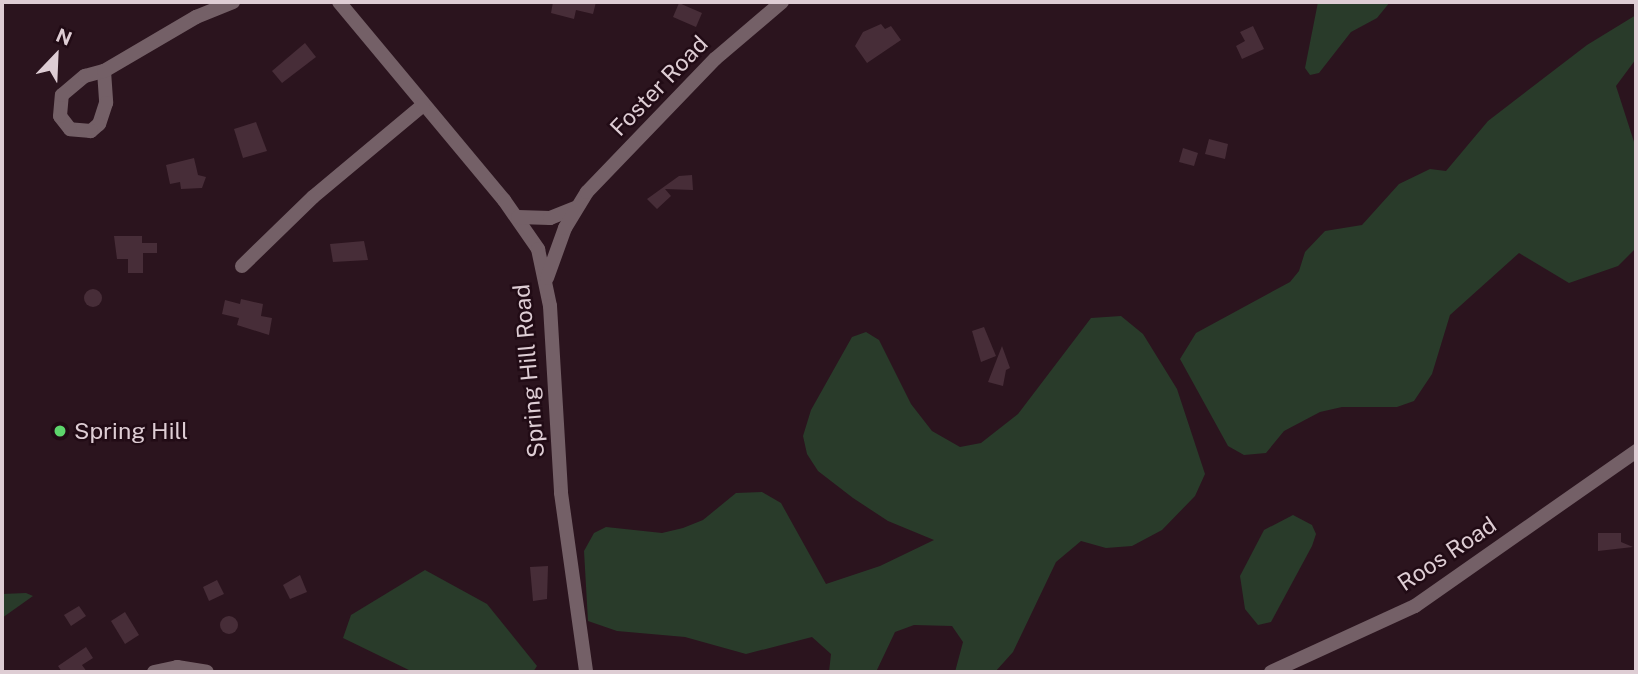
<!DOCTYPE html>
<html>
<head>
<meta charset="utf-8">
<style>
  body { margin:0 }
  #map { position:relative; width:1638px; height:674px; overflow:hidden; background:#2b141e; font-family:"Public Sans",sans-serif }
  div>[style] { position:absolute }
  .green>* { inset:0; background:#293b2a }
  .building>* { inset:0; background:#472d38 }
  .round { border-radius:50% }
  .minor>* { height:14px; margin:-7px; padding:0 7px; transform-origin:7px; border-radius:7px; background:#746067 }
  .dots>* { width:19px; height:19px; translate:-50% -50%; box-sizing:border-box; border:4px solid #210b15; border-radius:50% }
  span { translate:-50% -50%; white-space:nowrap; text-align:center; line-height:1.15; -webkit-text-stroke:5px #210b15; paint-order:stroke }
  .street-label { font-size:23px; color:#decdd4 }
  .poi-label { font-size:23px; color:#decdd4 }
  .left { translate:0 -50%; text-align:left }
  .frame { position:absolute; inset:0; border:4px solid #decdd4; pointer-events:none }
  .north { position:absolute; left:21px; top:21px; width:70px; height:70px; -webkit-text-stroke:5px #210b15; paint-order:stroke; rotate:23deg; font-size:19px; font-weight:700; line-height:28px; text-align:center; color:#decdd4 }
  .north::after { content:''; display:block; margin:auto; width:24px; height:32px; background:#decdd4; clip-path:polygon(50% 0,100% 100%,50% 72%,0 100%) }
</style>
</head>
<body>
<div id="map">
  <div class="green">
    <i style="clip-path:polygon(1318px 2px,1390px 2px,1377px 18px,1351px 32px,1319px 73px,1310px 75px,1305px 68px)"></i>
    <i style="clip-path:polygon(1636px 15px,1636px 59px,1616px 86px,1636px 148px,1636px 248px,1618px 266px,1569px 283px,1519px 253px,1450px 315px,1432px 374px,1414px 401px,1397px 407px,1342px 407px,1320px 412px,1284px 431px,1266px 453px,1244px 455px,1228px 446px,1180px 359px,1196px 333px,1290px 282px,1299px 271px,1305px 252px,1325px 231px,1362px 225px,1399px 184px,1430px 169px,1446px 171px,1488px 121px,1587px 45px)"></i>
    <i style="clip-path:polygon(1121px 316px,1143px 334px,1177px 389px,1205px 474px,1195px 496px,1162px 530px,1132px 546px,1106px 548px,1081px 541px,1056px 562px,1013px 652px,995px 672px,955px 672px,963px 642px,952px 626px,914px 625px,895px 632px,876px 672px,829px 672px,831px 654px,812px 637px,746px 654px,685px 637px,617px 631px,588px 621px,584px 551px,594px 533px,606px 527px,662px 533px,683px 528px,703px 520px,736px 493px,762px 492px,781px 503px,826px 584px,880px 566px,934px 540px,888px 521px,853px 498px,818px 471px,807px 454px,803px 436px,811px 410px,852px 337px,866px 332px,879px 340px,911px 404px,932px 431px,960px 447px,981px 443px,1018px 414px,1091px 318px)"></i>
    <i style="clip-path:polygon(1293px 515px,1312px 525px,1316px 534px,1312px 546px,1271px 622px,1258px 625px,1245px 609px,1240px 576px,1264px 530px)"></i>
    <i style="clip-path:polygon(425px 570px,487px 604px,537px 666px,533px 672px,413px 672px,343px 638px,351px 615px)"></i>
    <i style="clip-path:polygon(26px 593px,33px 596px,2px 618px,2px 594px)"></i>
  </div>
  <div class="building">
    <i style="clip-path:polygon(553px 2px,596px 2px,593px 14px,576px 10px,574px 19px,551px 13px)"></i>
    <i style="clip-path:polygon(679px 3px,702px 13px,696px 27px,673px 17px)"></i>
    <i style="clip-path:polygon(881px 24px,885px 29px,891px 26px,901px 40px,867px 63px,855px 46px,863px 32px)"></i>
    <i style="clip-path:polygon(1253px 26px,1264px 49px,1242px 59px,1236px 46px,1245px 41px,1240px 32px)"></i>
    <i style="clip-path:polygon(305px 43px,316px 57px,282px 83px,272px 71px)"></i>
    <i style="clip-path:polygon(256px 122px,267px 151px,243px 158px,234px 129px)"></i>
    <i style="clip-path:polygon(1209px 139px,1228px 144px,1225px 159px,1205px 154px)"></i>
    <i style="clip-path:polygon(1183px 148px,1198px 153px,1194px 166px,1179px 162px)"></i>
    <i style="clip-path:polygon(194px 158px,198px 175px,206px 177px,202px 188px,181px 189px,180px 182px,170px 184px,166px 165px)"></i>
    <i style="clip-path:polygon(692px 175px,693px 190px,665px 189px,671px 196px,657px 209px,647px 199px,679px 176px)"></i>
    <i style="clip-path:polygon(114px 236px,142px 236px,142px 243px,157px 243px,157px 253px,143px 253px,143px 273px,128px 273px,128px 259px,117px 259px)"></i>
    <i style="clip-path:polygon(364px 241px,368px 260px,333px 262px,330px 244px)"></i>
    <i class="round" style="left:84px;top:289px;width:18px;height:18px"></i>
    <i style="clip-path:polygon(241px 299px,263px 304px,261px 316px,272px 318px,269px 335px,237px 325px,239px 318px,222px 314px,225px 300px,240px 304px)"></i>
    <i style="clip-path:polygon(984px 327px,996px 356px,981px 362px,972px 331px)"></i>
    <i style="clip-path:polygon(1002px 346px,1010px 368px,1006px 370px,1003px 386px,988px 382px)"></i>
    <i style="clip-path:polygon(1598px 533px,1621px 533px,1621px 542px,1633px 547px,1598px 551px)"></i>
    <i style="clip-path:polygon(548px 566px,547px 599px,533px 601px,530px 567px)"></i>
    <i style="clip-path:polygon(300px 575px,307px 592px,290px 599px,283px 585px)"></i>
    <i style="clip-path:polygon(217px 580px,224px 594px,209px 601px,203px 587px)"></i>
    <i style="clip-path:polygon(79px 606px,86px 616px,71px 626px,64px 615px)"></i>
    <i style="clip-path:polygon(125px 612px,139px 635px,125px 644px,111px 621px)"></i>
    <i class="round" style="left:220px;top:616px;width:18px;height:18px"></i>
    <i style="clip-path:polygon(86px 647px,93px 658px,82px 665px,87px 672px,62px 672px,58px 666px)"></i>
  </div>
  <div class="minor">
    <i style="left:339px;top:2px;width:258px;rotate:50.2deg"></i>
    <i style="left:504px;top:200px;width:60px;rotate:55.2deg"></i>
    <i style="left:538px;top:249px;width:58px;rotate:78.1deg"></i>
    <i style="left:550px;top:306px;width:187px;rotate:86.6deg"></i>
    <i style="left:561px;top:493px;width:181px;rotate:82deg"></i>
    <i style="left:104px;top:71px;width:32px;rotate:86deg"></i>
    <i style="left:106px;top:103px;width:22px;rotate:108deg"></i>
    <i style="left:99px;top:124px;width:11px;rotate:139deg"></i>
    <i style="left:91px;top:131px;width:21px;rotate:-175deg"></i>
    <i style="left:70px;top:129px;width:16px;rotate:-128deg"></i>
    <i style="left:60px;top:116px;width:21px;rotate:-85deg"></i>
    <i style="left:62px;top:95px;width:30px;rotate:-40deg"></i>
    <i style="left:85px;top:76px;width:20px;rotate:-15deg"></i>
    <i style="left:104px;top:71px;width:107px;rotate:-30.4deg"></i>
    <i style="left:196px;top:17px;width:40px;rotate:-22deg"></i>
    <i style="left:518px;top:217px;width:32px;rotate:2deg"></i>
    <i style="left:550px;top:218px;width:27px;rotate:-22deg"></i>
    <i style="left:242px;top:266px;width:99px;rotate:-44.2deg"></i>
    <i style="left:313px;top:197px;width:143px;rotate:-39.9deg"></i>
    <i style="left:547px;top:278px;width:53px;rotate:-70.2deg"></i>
    <i style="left:565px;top:228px;width:42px;rotate:-58.6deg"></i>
    <i style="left:587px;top:192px;width:185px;rotate:-46.1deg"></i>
    <i style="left:715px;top:59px;width:88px;rotate:-40.4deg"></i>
    <i style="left:154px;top:672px;width:24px;rotate:-12deg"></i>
    <i style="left:177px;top:667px;width:30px;rotate:9deg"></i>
    <i style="left:1271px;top:672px;width:158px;rotate:-24.6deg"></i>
    <i style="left:1415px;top:606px;width:270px;rotate:-35deg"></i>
  </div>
  <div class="dots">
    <i style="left:60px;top:431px;background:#5dd56c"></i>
  </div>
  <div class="street-label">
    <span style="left:659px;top:86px;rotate:-46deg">Foster Road</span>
    <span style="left:529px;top:371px;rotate:-95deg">Spring Hill Road</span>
    <span style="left:1447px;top:554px;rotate:-34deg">Roos Road</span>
  </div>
  <div class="poi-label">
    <span class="left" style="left:74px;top:431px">Spring Hill</span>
  </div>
  <div class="frame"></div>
  <div class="north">N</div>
</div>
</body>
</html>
